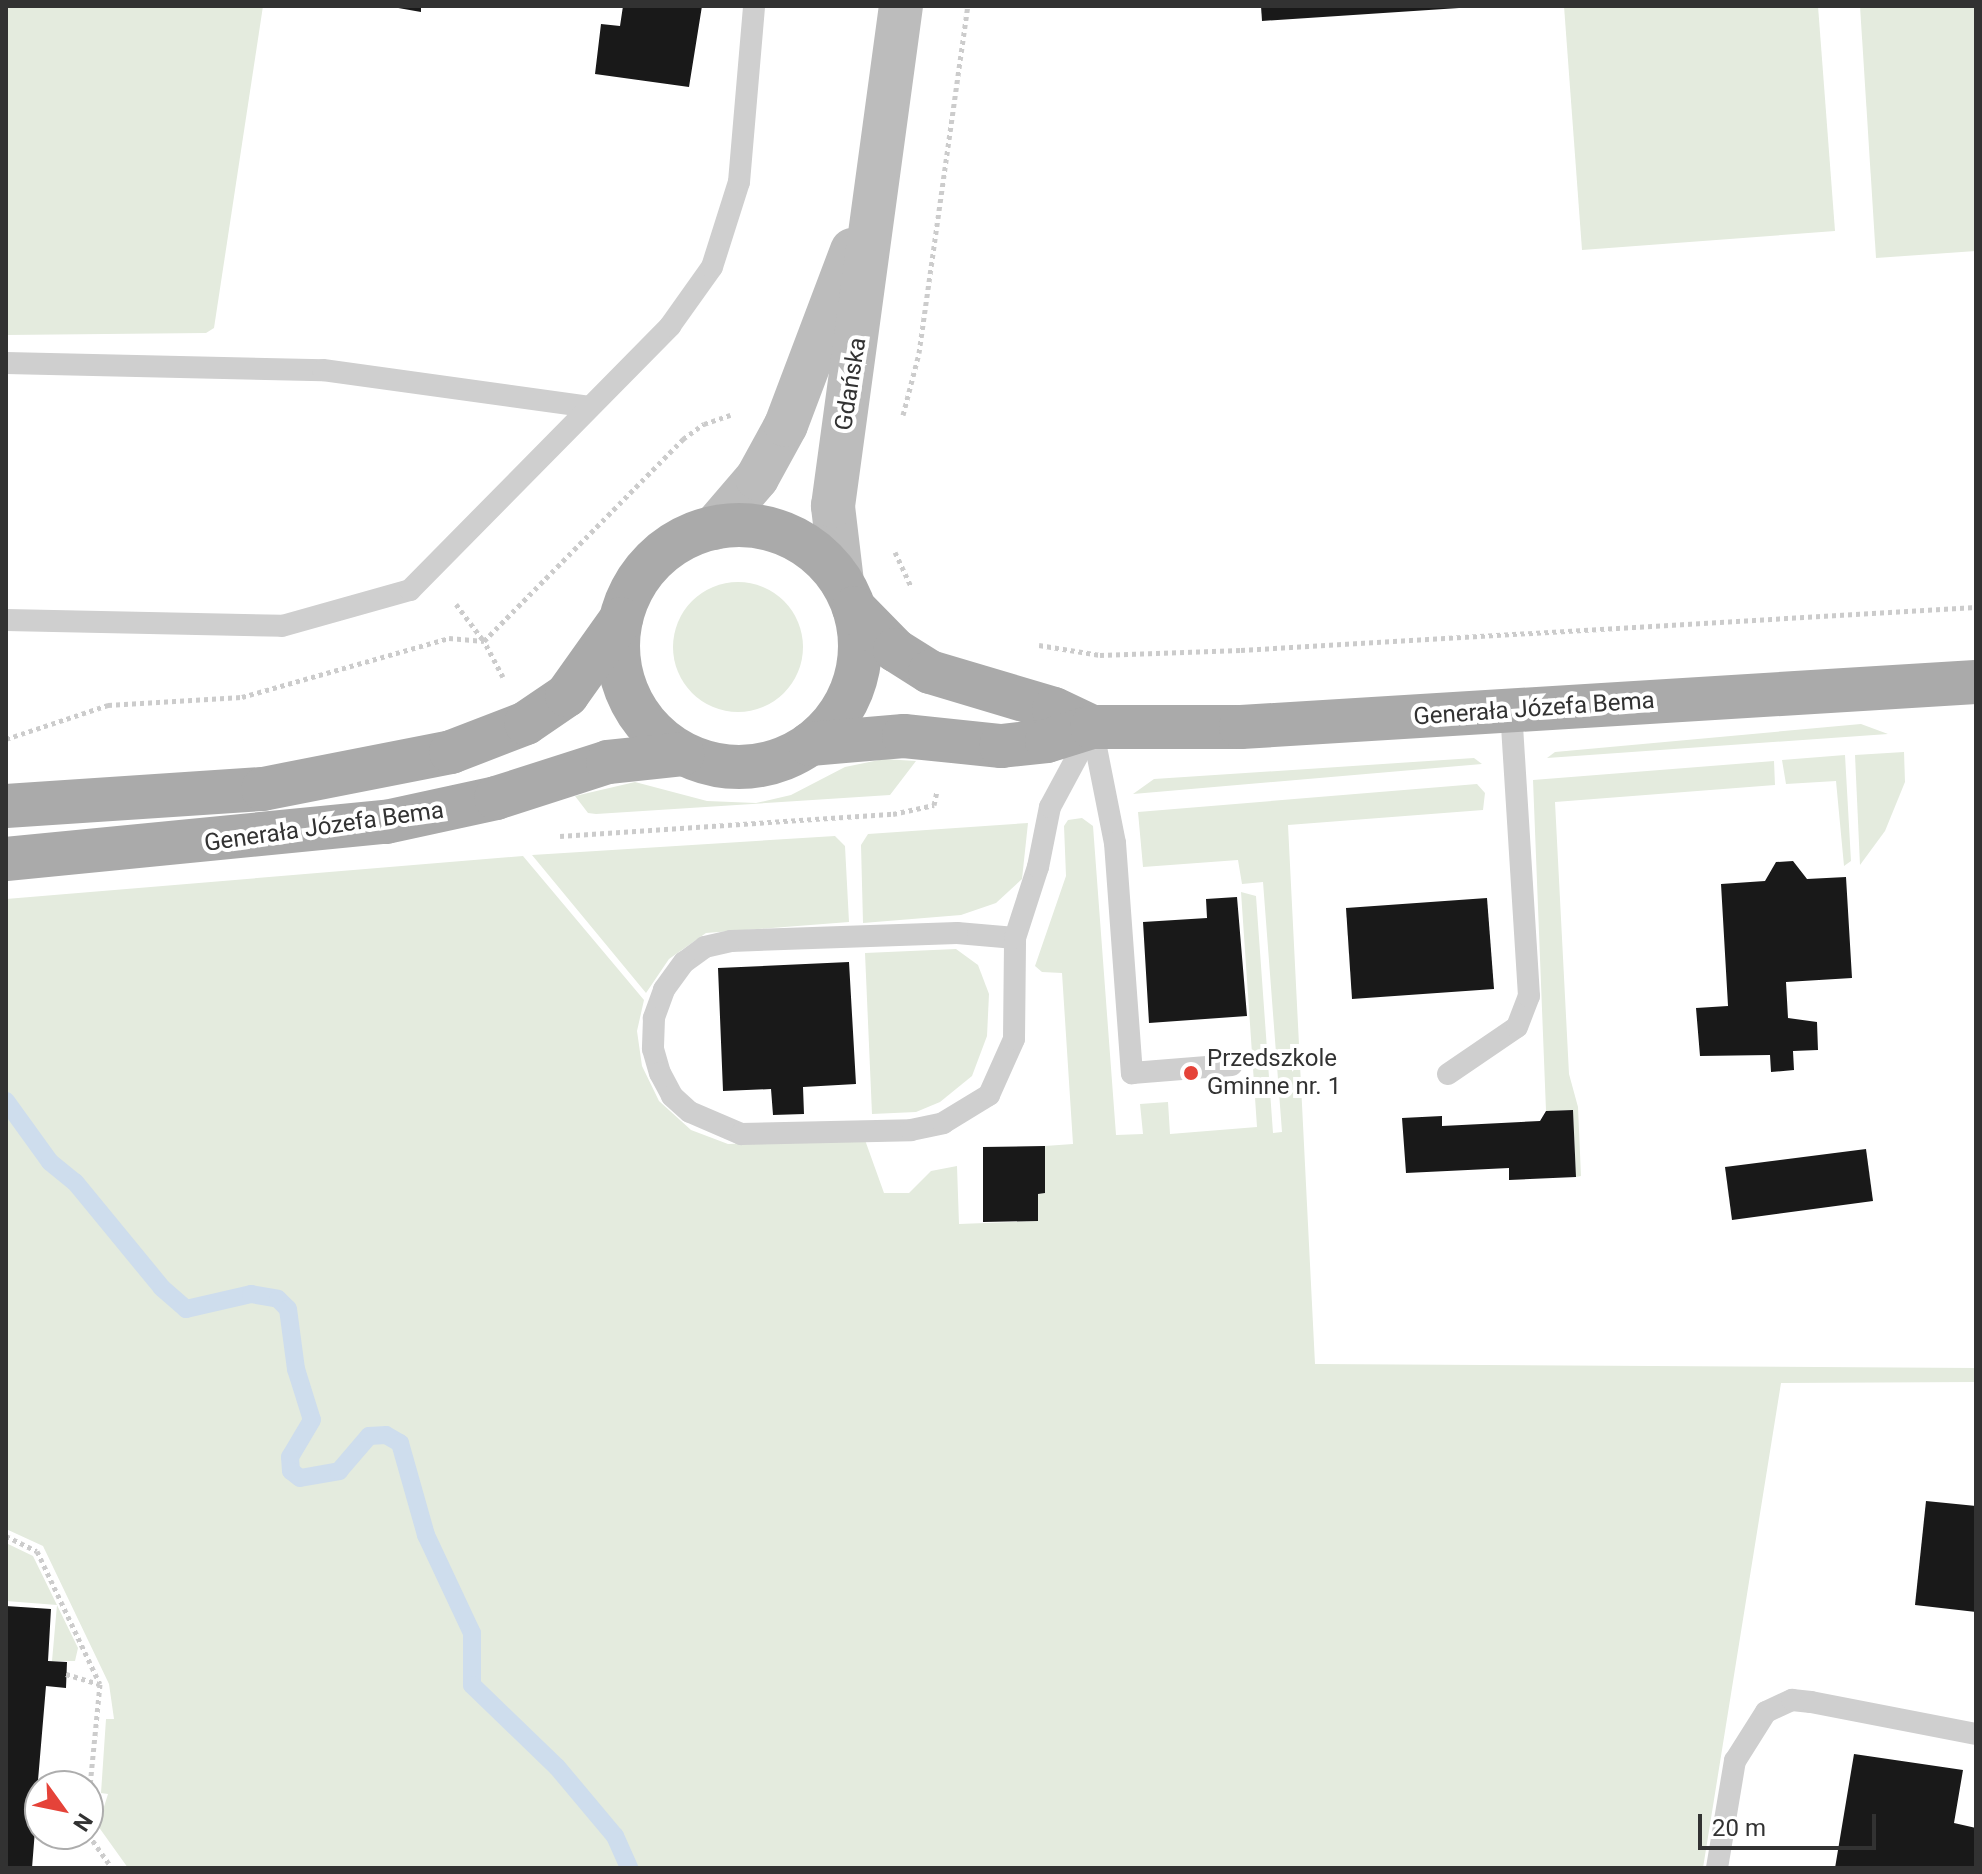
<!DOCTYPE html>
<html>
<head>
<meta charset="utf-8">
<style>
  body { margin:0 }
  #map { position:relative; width:1982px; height:1874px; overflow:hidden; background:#fff; font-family:Roboto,sans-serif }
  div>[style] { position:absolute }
  .green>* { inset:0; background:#e4ebde }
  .round { border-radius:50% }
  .stream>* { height:18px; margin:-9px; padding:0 9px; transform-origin:9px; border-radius:9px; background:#cedded }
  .building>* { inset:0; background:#191919 }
  .path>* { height:5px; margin-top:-2.5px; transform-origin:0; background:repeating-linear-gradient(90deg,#ccc 0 4px,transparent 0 8px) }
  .lane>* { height:22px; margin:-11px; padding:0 11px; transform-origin:11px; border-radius:11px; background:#cfcfcf }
  .secondary>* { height:44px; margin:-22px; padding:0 22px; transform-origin:22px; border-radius:22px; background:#bcbcbc }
  .primary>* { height:44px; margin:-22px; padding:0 22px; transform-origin:22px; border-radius:22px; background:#aaa }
  .primary>.ring { margin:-22px; padding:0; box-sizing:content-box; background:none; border:44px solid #aaa; border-radius:50% }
  .dots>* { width:22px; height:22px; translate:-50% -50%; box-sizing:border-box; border:4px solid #fff; border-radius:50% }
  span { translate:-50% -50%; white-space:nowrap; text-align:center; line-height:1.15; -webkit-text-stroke:8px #fff; paint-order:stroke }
  .street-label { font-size:24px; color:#323232 }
  .poi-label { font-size:24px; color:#323232 }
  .left { translate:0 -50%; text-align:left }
  .frame { position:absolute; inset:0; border:8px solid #323232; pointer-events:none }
  .north { position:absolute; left:24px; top:1770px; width:80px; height:80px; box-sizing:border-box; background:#fff; border:2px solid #adadad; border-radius:50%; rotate:123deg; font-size:22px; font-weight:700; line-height:32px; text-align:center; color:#323232 }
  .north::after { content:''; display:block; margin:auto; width:28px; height:36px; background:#e54339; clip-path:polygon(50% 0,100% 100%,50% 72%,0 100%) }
  .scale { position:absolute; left:1698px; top:1814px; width:178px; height:36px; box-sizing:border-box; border:4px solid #323232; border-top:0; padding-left:10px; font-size:24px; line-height:28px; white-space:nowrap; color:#323232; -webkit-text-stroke:6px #fff; paint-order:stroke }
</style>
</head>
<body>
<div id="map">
  <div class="green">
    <i style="clip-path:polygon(6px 6px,263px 6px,214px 328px,206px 333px,6px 335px)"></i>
    <i style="clip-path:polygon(1564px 6px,1818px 6px,1835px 231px,1582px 250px)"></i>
    <i style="clip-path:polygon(1860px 6px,1976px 6px,1976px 251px,1876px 258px)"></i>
    <i class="round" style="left:673px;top:582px;width:130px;height:130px"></i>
    <i style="clip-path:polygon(1861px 724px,1888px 734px,1547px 758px,1555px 752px)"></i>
    <i style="clip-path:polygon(1904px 752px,1905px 782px,1885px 831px,1860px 865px,1855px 755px)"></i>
    <i style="clip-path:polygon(1845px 755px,1851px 861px,1844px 866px,1836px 781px,1786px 784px,1782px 760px)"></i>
    <i style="clip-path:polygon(1474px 758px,1482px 764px,1133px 794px,1154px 779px)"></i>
    <i style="clip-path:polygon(884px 759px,916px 761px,890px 795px,596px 814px,588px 813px,575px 796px,635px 782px,707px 801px,756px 803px,791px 795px,845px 767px)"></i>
    <i style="clip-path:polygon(1774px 761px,1775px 785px,1555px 802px,1569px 1074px,1578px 1107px,1581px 1176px,1576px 1177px,1573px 1110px,1546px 1111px,1533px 780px)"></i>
    <i style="clip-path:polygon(1477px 784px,1485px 793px,1483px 810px,1288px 825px,1315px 1364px,1976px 1368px,1976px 1382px,1781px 1383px,1703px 1868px,128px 1868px,98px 1826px,108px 1794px,101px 1793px,106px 1719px,114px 1719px,109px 1684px,43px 1546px,6px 1529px,6px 899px,523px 856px,644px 1000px,637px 1031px,642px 1066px,659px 1101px,691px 1130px,728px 1144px,865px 1140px,884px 1193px,909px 1193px,931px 1171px,957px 1166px,959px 1224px,1038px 1221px,1038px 1194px,1045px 1193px,1045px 1146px,1073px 1144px,1062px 973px,1042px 972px,1035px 966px,1066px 876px,1064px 826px,1068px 820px,1082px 818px,1093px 826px,1116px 1135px,1143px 1134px,1140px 1104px,1168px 1102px,1170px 1134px,1257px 1127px,1241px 892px,1256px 896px,1273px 1133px,1282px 1132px,1263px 882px,1242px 884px,1238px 860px,1143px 867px,1138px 812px)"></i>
    <i style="clip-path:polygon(1028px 823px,1022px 879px,996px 903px,961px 915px,863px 923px,861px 845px,868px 834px)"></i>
    <i style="clip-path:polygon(835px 836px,845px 846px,849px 922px,706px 933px,669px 959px,646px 993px,532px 855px)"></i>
    <i style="clip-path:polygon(956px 949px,978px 965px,989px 994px,987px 1036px,972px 1076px,940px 1102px,916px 1112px,872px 1114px,865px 953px)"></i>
    <i style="clip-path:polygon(6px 1543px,33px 1556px,78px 1648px,75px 1661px,52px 1661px,57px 1605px,6px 1601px)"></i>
  </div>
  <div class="stream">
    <i style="left:6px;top:1101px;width:75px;rotate:54.2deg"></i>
    <i style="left:50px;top:1162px;width:32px;rotate:39deg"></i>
    <i style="left:75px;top:1182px;width:137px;rotate:50.6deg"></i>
    <i style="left:162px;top:1288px;width:32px;rotate:41deg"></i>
    <i style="left:186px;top:1309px;width:67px;rotate:-13deg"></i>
    <i style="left:251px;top:1294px;width:27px;rotate:10deg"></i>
    <i style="left:278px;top:1299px;width:14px;rotate:45deg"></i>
    <i style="left:288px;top:1309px;width:61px;rotate:82.4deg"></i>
    <i style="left:296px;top:1369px;width:53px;rotate:72.6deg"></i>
    <i style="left:312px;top:1420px;width:43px;rotate:120.7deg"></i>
    <i style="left:290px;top:1457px;width:14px;rotate:86deg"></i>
    <i style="left:291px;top:1471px;width:11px;rotate:38deg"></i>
    <i style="left:300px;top:1478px;width:40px;rotate:-10deg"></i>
    <i style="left:339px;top:1471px;width:46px;rotate:-49.4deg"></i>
    <i style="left:369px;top:1436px;width:17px;rotate:-3deg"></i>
    <i style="left:386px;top:1435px;width:16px;rotate:30deg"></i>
    <i style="left:400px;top:1443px;width:96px;rotate:74.2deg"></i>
    <i style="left:426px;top:1535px;width:108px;rotate:64.9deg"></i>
    <i style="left:472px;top:1633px;width:52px;rotate:90deg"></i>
    <i style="left:472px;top:1685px;width:118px;rotate:44deg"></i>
    <i style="left:557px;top:1767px;width:90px;rotate:50deg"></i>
    <i style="left:615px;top:1836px;width:35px;rotate:66deg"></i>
  </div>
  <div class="building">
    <i style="clip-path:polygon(387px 6px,421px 6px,421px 12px)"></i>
    <i style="clip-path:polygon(623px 6px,702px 6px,689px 87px,595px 74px,601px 24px,620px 26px)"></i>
    <i style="clip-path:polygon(1261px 6px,1459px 6px,1459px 8px,1262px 21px)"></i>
    <i style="clip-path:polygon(1793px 861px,1807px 879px,1846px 877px,1852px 978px,1786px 982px,1788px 1018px,1817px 1022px,1818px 1050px,1793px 1051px,1794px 1070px,1771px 1072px,1770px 1055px,1700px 1056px,1696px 1008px,1728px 1006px,1721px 884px,1765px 881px,1776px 862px)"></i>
    <i style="clip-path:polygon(1237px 897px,1247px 1016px,1149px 1023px,1143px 922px,1207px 918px,1206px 899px)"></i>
    <i style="clip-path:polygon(1487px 898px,1494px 989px,1352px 999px,1346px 908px)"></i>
    <i style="clip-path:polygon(849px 962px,856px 1084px,803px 1087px,804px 1114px,773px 1115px,771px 1089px,723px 1091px,718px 968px)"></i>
    <i style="clip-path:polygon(1573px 1110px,1576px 1177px,1509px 1180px,1509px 1168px,1406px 1173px,1402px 1118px,1442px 1116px,1442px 1126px,1540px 1121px,1546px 1111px)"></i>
    <i style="clip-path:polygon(1045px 1146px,1045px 1193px,1038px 1194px,1038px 1221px,983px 1222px,983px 1147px)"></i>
    <i style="clip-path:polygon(1866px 1149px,1873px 1201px,1732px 1220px,1725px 1167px)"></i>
    <i style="clip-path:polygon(1926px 1501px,1976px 1506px,1976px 1612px,1915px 1605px)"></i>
    <i style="clip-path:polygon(6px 1606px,51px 1609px,48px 1661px,67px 1662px,66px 1688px,46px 1686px,36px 1804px,40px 1830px,35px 1830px,32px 1868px,6px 1868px)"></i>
    <i style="clip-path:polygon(1854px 1754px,1963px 1770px,1954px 1823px,1976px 1828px,1976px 1868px,1835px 1868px)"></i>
  </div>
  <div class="path">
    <i style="left:903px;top:415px;width:64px;rotate:-75.5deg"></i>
    <i style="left:919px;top:353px;width:350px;rotate:-82deg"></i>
    <i style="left:895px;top:552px;width:38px;rotate:65deg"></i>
    <i style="left:456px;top:604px;width:45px;rotate:53.1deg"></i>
    <i style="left:1039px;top:645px;width:62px;rotate:9.3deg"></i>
    <i style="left:1100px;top:655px;width:141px;rotate:-2deg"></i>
    <i style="left:1241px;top:650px;width:736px;rotate:-3.35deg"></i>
    <i style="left:503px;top:677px;width:41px;rotate:-117.8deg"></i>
    <i style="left:484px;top:641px;width:284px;rotate:-45.4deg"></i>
    <i style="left:683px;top:439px;width:26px;rotate:-36deg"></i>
    <i style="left:704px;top:424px;width:28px;rotate:-19deg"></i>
    <i style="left:6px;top:739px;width:108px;rotate:-18.4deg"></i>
    <i style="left:108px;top:705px;width:134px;rotate:-3.4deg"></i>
    <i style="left:242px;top:697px;width:215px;rotate:-15.9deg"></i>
    <i style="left:449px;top:638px;width:35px;rotate:5deg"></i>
    <i style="left:560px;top:836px;width:334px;rotate:-3.8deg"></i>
    <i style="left:893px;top:814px;width:42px;rotate:-12.4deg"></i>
    <i style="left:934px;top:805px;width:14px;rotate:-78deg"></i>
    <i style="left:6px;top:1536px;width:34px;rotate:26deg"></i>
    <i style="left:37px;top:1551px;width:147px;rotate:64.7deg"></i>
    <i style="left:100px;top:1684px;width:123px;rotate:95.6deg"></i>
    <i style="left:66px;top:1674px;width:34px;rotate:17deg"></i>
    <i style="left:88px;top:1834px;width:42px;rotate:54.8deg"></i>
  </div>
  <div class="lane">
    <i style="left:6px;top:363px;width:317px;rotate:1.3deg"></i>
    <i style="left:323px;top:370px;width:269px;rotate:7.9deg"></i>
    <i style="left:6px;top:620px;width:276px;rotate:1.2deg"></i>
    <i style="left:282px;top:626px;width:133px;rotate:-15.7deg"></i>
    <i style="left:410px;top:590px;width:371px;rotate:-45.4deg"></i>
    <i style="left:670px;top:326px;width:72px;rotate:-54.6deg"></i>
    <i style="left:712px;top:267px;width:89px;rotate:-72.4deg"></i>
    <i style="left:739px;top:182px;width:177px;rotate:-85.1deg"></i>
    <i style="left:1092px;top:727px;width:118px;rotate:78.8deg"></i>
    <i style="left:1115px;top:843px;width:231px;rotate:85.8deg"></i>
    <i style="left:1132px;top:1073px;width:100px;rotate:-4.6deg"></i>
    <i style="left:1015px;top:938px;width:58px;rotate:-175.1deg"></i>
    <i style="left:957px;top:933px;width:226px;rotate:178deg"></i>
    <i style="left:731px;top:941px;width:27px;rotate:167deg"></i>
    <i style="left:705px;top:947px;width:26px;rotate:144deg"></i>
    <i style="left:684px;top:962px;width:34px;rotate:126deg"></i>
    <i style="left:664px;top:990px;width:30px;rotate:110deg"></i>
    <i style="left:654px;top:1018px;width:31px;rotate:92deg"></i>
    <i style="left:653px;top:1049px;width:25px;rotate:74deg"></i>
    <i style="left:660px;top:1073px;width:26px;rotate:62deg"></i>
    <i style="left:672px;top:1096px;width:24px;rotate:42deg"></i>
    <i style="left:690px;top:1112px;width:56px;rotate:23.3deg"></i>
    <i style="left:741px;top:1134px;width:170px;rotate:-1.3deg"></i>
    <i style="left:911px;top:1130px;width:33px;rotate:-12deg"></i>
    <i style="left:943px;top:1123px;width:54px;rotate:-31.3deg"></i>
    <i style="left:989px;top:1095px;width:61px;rotate:-65.9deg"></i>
    <i style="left:1014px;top:1039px;width:101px;rotate:-89.4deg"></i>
    <i style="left:1015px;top:938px;width:75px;rotate:-72.1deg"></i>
    <i style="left:1038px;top:867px;width:61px;rotate:-78.7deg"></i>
    <i style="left:1050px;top:807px;width:89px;rotate:-61.7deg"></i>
    <i style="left:1448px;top:1074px;width:83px;rotate:-34.3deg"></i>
    <i style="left:1517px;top:1027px;width:33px;rotate:-69deg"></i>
    <i style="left:1529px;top:996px;width:288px;rotate:-93.6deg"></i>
    <i style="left:1717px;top:1868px;width:109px;rotate:-80.5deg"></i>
    <i style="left:1735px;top:1761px;width:58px;rotate:-57.7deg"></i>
    <i style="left:1766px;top:1712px;width:29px;rotate:-25deg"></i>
    <i style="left:1792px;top:1700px;width:19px;rotate:6deg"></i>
    <i style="left:1811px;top:1702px;width:168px;rotate:11deg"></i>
  </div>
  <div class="secondary">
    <i style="left:714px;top:528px;width:66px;rotate:-49.3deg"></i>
    <i style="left:757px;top:478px;width:60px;rotate:-61.3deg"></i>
    <i style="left:786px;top:425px;width:187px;rotate:-69.3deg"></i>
    <i style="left:842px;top:582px;width:77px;rotate:-96.8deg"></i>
    <i style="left:833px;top:506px;width:505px;rotate:-82.26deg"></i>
  </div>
  <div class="primary">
    <i class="ring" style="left:618px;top:525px;width:198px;height:198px"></i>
    <i style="left:854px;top:608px;width:59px;rotate:45.7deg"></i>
    <i style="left:895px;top:650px;width:41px;rotate:32.2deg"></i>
    <i style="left:930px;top:672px;width:129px;rotate:16.6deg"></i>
    <i style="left:1054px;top:709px;width:42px;rotate:25.3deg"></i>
    <i style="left:810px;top:744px;width:94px;rotate:-4.9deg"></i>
    <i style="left:904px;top:736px;width:98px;rotate:5.9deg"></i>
    <i style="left:1001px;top:746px;width:46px;rotate:-6.2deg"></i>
    <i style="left:1047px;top:741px;width:47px;rotate:-17.3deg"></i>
    <i style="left:1092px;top:727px;width:149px"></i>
    <i style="left:1241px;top:727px;width:736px;rotate:-3.5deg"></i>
    <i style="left:6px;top:806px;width:258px;rotate:-3.8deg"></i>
    <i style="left:263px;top:789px;width:192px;rotate:-11.1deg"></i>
    <i style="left:451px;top:752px;width:80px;rotate:-21.1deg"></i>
    <i style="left:526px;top:723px;width:50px;rotate:-34.3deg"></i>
    <i style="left:567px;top:695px;width:93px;rotate:-54.6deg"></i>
    <i style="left:6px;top:859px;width:382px;rotate:-5.6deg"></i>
    <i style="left:386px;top:822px;width:113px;rotate:-12.3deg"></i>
    <i style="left:496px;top:798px;width:118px;rotate:-17.8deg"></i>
    <i style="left:608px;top:762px;width:75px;rotate:-6.1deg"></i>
  </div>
  <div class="dots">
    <i style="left:1191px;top:1073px;background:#e54339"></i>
  </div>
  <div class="street-label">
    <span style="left:851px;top:384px;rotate:-81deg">Gdańska</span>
    <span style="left:1534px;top:709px;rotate:-4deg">Generała Józefa Bema</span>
    <span style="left:324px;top:827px;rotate:-8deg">Generała Józefa Bema</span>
  </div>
  <div class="poi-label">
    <span class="left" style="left:1207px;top:1073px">Przedszkole<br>Gminne nr. 1</span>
  </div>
  <div class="frame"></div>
  <div class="north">N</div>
  <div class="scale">20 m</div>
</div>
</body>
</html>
